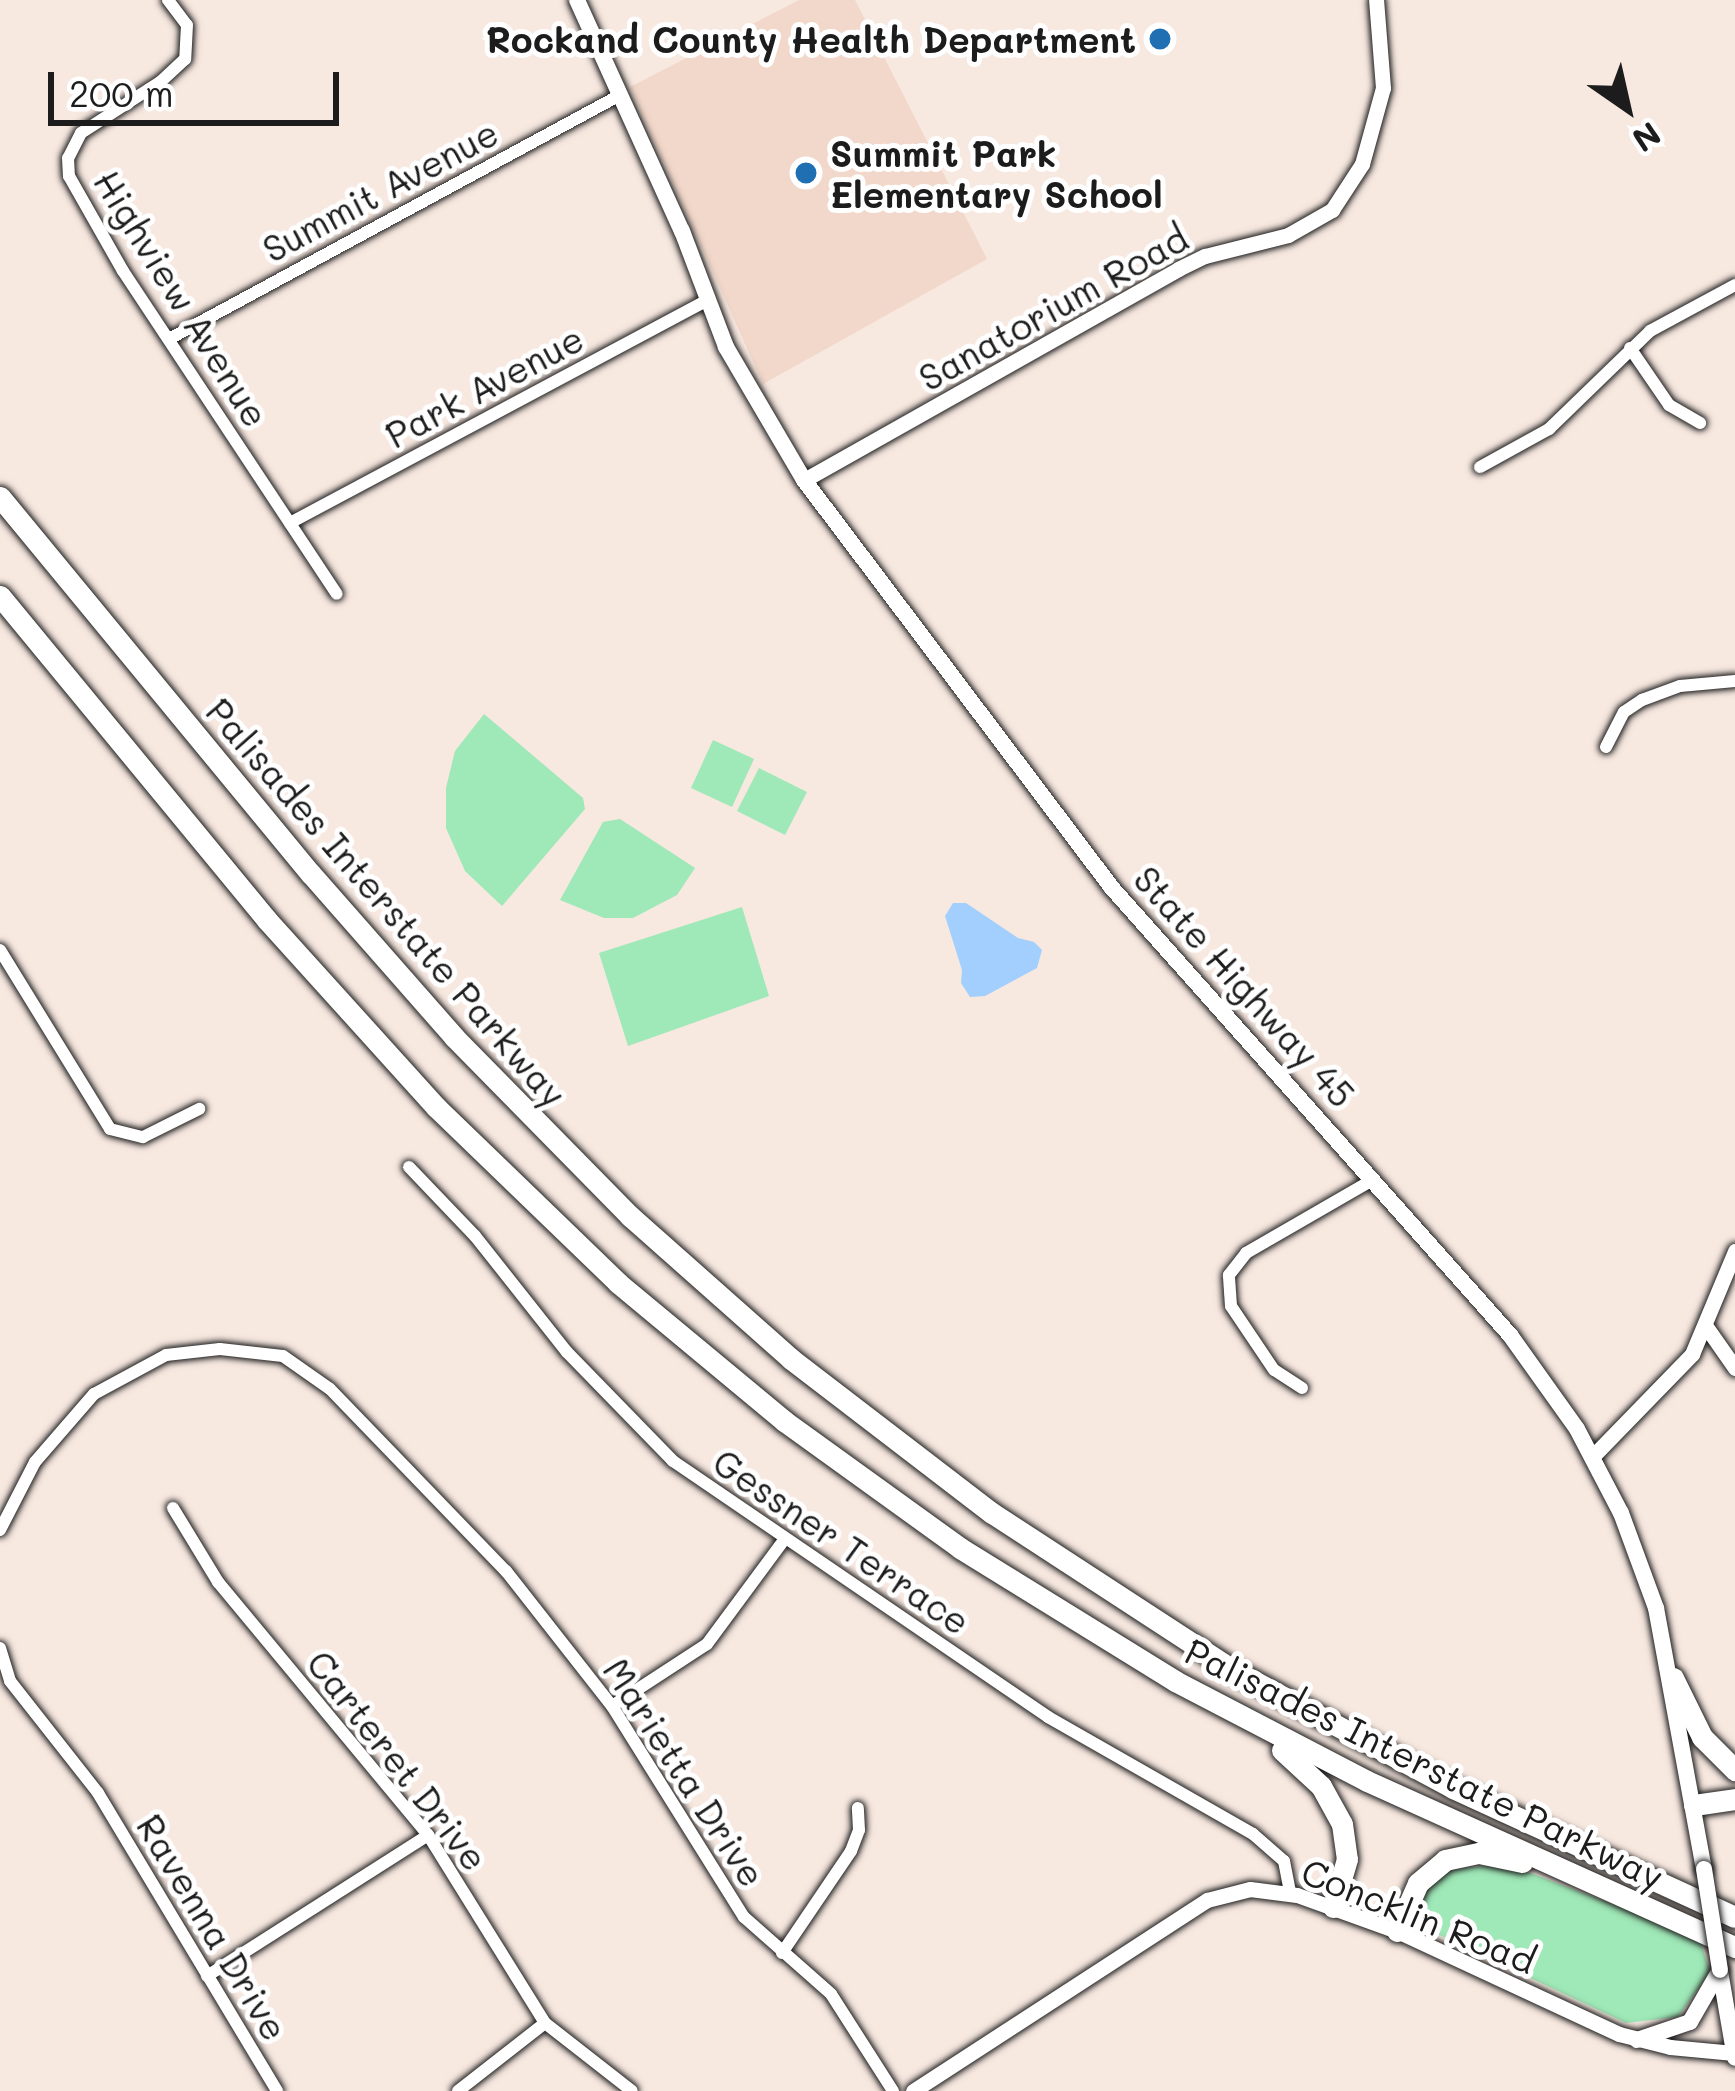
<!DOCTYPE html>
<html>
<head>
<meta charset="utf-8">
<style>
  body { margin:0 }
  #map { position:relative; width:1735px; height:2091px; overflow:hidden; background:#f7e8e0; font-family:Mali,sans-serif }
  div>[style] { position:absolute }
  .built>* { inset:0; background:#f2d8ca }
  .green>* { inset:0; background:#9fe8b7 }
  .water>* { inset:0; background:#a2cffd }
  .roads { filter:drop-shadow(0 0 3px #1c1c1c) drop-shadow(0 0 3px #1c1c1c) }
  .minor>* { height:12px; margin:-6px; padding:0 6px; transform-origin:6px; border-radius:6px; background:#fff }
  .tertiary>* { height:15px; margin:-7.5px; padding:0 7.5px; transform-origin:7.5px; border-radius:7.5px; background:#fff }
  .secondary>* { height:16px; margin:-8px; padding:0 8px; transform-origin:8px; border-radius:8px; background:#fff }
  .motorway>* { height:21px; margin:-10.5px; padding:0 10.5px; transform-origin:10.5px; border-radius:10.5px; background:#fff }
  .bridges { filter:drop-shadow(0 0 3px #1c1c1c) drop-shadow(0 0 3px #1c1c1c) }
  .secondary-bridge>* { height:16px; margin:-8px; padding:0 8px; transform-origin:8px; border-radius:8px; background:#fff }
  .dots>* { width:33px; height:33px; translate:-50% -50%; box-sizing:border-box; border:6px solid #fff; border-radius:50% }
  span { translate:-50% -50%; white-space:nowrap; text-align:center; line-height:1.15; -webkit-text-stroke:10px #fff; paint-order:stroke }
  .poi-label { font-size:36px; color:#1c1c1c; font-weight:700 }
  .right { translate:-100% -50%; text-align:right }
  .left { translate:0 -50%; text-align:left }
  .street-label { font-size:36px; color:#1c1c1c }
  .north { position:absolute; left:1567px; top:48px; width:120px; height:120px; -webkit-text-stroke:9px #fff; paint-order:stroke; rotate:146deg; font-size:33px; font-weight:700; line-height:48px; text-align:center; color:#1c1c1c }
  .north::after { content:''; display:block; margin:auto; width:42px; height:54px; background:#1c1c1c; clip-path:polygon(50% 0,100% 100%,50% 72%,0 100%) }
  .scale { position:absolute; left:48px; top:72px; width:291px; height:54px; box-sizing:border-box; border:6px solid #1c1c1c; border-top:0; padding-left:15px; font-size:36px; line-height:42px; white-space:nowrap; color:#1c1c1c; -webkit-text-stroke:9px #fff; paint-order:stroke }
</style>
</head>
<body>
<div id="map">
  <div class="built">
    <i style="clip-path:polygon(799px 0,855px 0,987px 259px,763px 384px,630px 87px)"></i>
  </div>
  <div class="green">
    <i style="clip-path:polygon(484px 714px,583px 798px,585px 809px,502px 906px,465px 871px,446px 828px,446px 788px,455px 751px)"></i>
    <i style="clip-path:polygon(713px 740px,754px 759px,732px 807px,691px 788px)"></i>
    <i style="clip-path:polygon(759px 768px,807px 792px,785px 835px,737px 811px)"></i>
    <i style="clip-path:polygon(620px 819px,695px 868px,677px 895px,633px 918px,604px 918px,560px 900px,603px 822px)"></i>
    <i style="clip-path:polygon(742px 907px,769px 996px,628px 1046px,599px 953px)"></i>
    <i style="clip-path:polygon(1507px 1864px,1699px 1937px,1710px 1972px,1678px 2017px,1626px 2023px,1416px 1924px,1419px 1893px,1452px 1869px)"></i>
  </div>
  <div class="water">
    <i style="clip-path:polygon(953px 903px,966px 903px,1018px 938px,1034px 942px,1042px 950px,1037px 968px,985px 996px,970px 997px,961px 983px,962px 970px,945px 916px)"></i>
  </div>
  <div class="roads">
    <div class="minor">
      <i style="left:168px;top:0;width:31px;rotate:53deg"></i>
      <i style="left:187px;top:25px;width:34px;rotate:93deg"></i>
      <i style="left:185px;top:59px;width:34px;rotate:137deg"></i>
      <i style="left:160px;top:82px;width:94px;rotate:147.2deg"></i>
      <i style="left:81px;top:133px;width:28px;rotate:117deg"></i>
      <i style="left:68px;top:158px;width:18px;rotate:87deg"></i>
      <i style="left:69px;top:176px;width:109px;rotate:60.4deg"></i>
      <i style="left:123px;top:271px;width:387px;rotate:56.5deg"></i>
      <i style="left:169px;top:339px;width:513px;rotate:-28.41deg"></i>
      <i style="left:1630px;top:348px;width:69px;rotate:55.6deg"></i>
      <i style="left:1669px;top:405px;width:36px;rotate:30deg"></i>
      <i style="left:1480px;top:467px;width:79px;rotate:-28.8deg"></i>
      <i style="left:1549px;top:429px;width:141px;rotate:-44.1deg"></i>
      <i style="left:1650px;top:331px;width:97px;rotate:-28.4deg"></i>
      <i style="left:290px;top:523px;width:472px;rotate:-28.1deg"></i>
      <i style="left:1606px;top:747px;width:39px;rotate:-63deg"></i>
      <i style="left:1624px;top:712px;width:22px;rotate:-34deg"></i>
      <i style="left:1642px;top:700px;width:40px;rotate:-20.2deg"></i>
      <i style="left:1680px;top:686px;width:55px;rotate:-5.2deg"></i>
      <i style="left:0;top:950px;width:210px;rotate:58.4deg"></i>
      <i style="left:110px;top:1129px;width:34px;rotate:14deg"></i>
      <i style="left:143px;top:1137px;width:63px;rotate:-26.6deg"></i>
      <i style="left:409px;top:1167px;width:95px;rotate:46.3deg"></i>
      <i style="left:475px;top:1236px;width:148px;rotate:51.6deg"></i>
      <i style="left:567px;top:1352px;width:152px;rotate:45.8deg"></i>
      <i style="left:673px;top:1461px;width:454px;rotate:34.3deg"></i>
      <i style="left:1048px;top:1717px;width:236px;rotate:29.7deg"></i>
      <i style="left:1253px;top:1834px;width:41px;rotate:41.1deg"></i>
      <i style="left:1284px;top:1861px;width:33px;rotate:79deg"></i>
      <i style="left:1302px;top:1388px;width:33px;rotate:-147deg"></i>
      <i style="left:1274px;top:1370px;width:77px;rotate:-123.9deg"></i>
      <i style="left:1231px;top:1306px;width:31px;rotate:-94deg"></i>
      <i style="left:1229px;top:1275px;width:28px;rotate:-52deg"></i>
      <i style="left:1246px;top:1253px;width:148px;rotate:-30deg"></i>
      <i style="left:173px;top:1508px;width:87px;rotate:58.7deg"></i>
      <i style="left:218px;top:1582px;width:329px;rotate:50.3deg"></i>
      <i style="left:428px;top:1835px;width:221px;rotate:58.1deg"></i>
      <i style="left:545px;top:2023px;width:110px;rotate:38deg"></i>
      <i style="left:0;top:1530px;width:76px;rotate:-62.8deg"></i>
      <i style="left:35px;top:1462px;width:90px;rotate:-49.1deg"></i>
      <i style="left:94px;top:1394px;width:82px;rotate:-28.4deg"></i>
      <i style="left:166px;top:1355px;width:54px;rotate:-6.3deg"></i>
      <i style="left:220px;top:1349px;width:63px;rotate:6.3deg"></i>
      <i style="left:283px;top:1356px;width:57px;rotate:35.1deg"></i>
      <i style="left:330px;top:1389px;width:253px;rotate:46deg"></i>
      <i style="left:506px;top:1571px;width:172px;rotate:51.9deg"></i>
      <i style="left:612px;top:1706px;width:249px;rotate:58deg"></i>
      <i style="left:744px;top:1917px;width:116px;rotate:41.5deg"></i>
      <i style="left:831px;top:1994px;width:115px;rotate:57.4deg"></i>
      <i style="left:0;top:1648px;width:34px;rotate:73deg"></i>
      <i style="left:10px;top:1681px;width:142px;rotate:51.8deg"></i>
      <i style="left:98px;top:1793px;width:348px;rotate:59deg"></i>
      <i style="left:612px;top:1706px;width:113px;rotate:-33.1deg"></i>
      <i style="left:707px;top:1644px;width:129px;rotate:-53.5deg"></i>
      <i style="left:782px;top:1953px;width:123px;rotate:-55.9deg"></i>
      <i style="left:851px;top:1851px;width:22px;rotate:-69deg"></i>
      <i style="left:859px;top:1830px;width:22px;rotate:-93deg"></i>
      <i style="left:207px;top:1976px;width:262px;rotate:-32.5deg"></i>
      <i style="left:458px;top:2091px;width:110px;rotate:-38deg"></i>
    </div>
    <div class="tertiary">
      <i style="left:804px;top:480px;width:429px;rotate:-29.4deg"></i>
      <i style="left:1178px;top:269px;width:30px;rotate:-26deg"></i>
      <i style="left:1205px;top:256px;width:86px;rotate:-14.2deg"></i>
      <i style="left:1288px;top:235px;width:51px;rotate:-29.6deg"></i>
      <i style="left:1332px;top:210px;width:55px;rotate:-56.9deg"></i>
      <i style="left:1362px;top:164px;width:79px;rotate:-74.6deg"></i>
      <i style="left:1383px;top:88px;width:88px;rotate:-94.5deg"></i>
      <i style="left:1707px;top:1328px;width:49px;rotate:55deg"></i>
      <i style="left:1592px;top:1457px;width:144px;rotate:-45.8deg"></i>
      <i style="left:1692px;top:1354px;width:112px;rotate:-67.3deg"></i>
      <i style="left:913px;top:2091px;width:351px;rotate:-33deg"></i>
      <i style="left:1207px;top:1900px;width:44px;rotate:-14.3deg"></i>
      <i style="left:1250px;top:1889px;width:47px;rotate:7.3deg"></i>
      <i style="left:1297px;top:1895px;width:106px;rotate:19.8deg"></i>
      <i style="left:1397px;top:1931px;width:245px;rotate:24.9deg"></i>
      <i style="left:1619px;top:2034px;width:53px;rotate:14.3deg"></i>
      <i style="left:1670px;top:2047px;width:64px;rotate:5.4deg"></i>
    </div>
    <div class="secondary">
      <i style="left:577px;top:0;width:254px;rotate:65.6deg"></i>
      <i style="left:682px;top:231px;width:124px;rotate:69.2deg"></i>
      <i style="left:726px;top:347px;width:154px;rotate:59.6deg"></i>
      <i style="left:804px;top:480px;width:511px;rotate:52.95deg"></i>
      <i style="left:1112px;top:888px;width:599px;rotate:48.32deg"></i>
      <i style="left:1510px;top:1335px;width:115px;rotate:54.5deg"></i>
      <i style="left:1577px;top:1429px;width:95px;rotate:62.4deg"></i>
      <i style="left:1621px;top:1513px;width:101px;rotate:69.8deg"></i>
      <i style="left:1656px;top:1608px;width:265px;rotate:79.6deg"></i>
      <i style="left:1720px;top:1971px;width:88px;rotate:80.2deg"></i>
      <i style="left:1637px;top:2040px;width:56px;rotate:-18.8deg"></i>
      <i style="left:1690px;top:2022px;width:60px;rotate:-60deg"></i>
    </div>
    <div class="motorway">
      <i style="left:0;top:497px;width:489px;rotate:50.5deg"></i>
      <i style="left:311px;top:874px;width:217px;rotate:48.7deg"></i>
      <i style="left:454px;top:1037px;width:251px;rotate:45.5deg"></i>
      <i style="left:630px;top:1216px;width:215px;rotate:41.6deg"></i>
      <i style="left:791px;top:1359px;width:253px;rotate:37.5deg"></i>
      <i style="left:992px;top:1513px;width:288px;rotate:33.1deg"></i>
      <i style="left:1233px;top:1670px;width:250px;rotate:28.2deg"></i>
      <i style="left:1453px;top:1788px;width:310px;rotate:24.6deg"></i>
      <i style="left:0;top:596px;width:420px;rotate:50.5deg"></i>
      <i style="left:267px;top:920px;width:252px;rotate:47.9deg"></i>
      <i style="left:436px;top:1107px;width:253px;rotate:44deg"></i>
      <i style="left:618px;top:1283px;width:216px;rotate:39.7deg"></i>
      <i style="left:784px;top:1421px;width:217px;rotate:35.8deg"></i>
      <i style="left:960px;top:1548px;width:253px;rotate:31.7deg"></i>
      <i style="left:1175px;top:1681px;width:216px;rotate:27.5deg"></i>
      <i style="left:1367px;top:1781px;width:404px;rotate:24.3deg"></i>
      <i style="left:1673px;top:1678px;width:66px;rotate:63.8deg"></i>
      <i style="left:1702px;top:1737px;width:47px;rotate:45deg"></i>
      <i style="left:1282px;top:1750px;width:53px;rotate:42.7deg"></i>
      <i style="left:1321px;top:1786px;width:43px;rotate:61.1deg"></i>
      <i style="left:1342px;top:1824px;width:35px;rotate:82deg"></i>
      <i style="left:1347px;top:1859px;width:50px;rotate:106.3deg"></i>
      <i style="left:1694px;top:1805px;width:41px;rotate:-8.3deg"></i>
      <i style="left:1397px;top:1931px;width:52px;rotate:-66.4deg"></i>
      <i style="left:1418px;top:1883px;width:35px;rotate:-40deg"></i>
      <i style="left:1445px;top:1860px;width:35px;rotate:-12deg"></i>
      <i style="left:1479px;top:1853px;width:44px;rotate:11.8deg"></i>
    </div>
  </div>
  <div class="bridges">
    <div class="secondary-bridge">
      <i style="left:1704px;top:1869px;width:102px;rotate:81deg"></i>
    </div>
  </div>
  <div class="dots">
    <i style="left:1160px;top:39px;background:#1f6fb2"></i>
    <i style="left:806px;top:173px;background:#1f6fb2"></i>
  </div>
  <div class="poi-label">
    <span class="right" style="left:1136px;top:39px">Rockand County Health Department</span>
    <span class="left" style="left:830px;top:173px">Summit Park<br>Elementary School</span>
  </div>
  <div class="street-label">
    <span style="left:380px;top:190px;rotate:-28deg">Summit Avenue</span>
    <span style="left:182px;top:298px;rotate:58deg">Highview Avenue</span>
    <span style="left:1053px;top:307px;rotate:-29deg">Sanatorium Road</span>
    <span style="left:484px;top:386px;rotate:-28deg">Park Avenue</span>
    <span style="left:387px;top:902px;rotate:49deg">Palisades Interstate Parkway</span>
    <span style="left:1245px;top:986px;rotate:48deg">State Highway 45</span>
    <span style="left:842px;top:1541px;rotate:34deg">Gessner Terrace</span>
    <span style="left:398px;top:1760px;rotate:52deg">Carteret Drive</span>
    <span style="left:1425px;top:1763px;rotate:26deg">Palisades Interstate Parkway</span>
    <span style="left:685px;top:1772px;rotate:57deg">Marietta Drive</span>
    <span style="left:1419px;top:1915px;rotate:22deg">Concklin Road</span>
    <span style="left:213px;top:1927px;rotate:59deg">Ravenna Drive</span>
  </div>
  <div class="north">N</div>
  <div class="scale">200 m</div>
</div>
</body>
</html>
